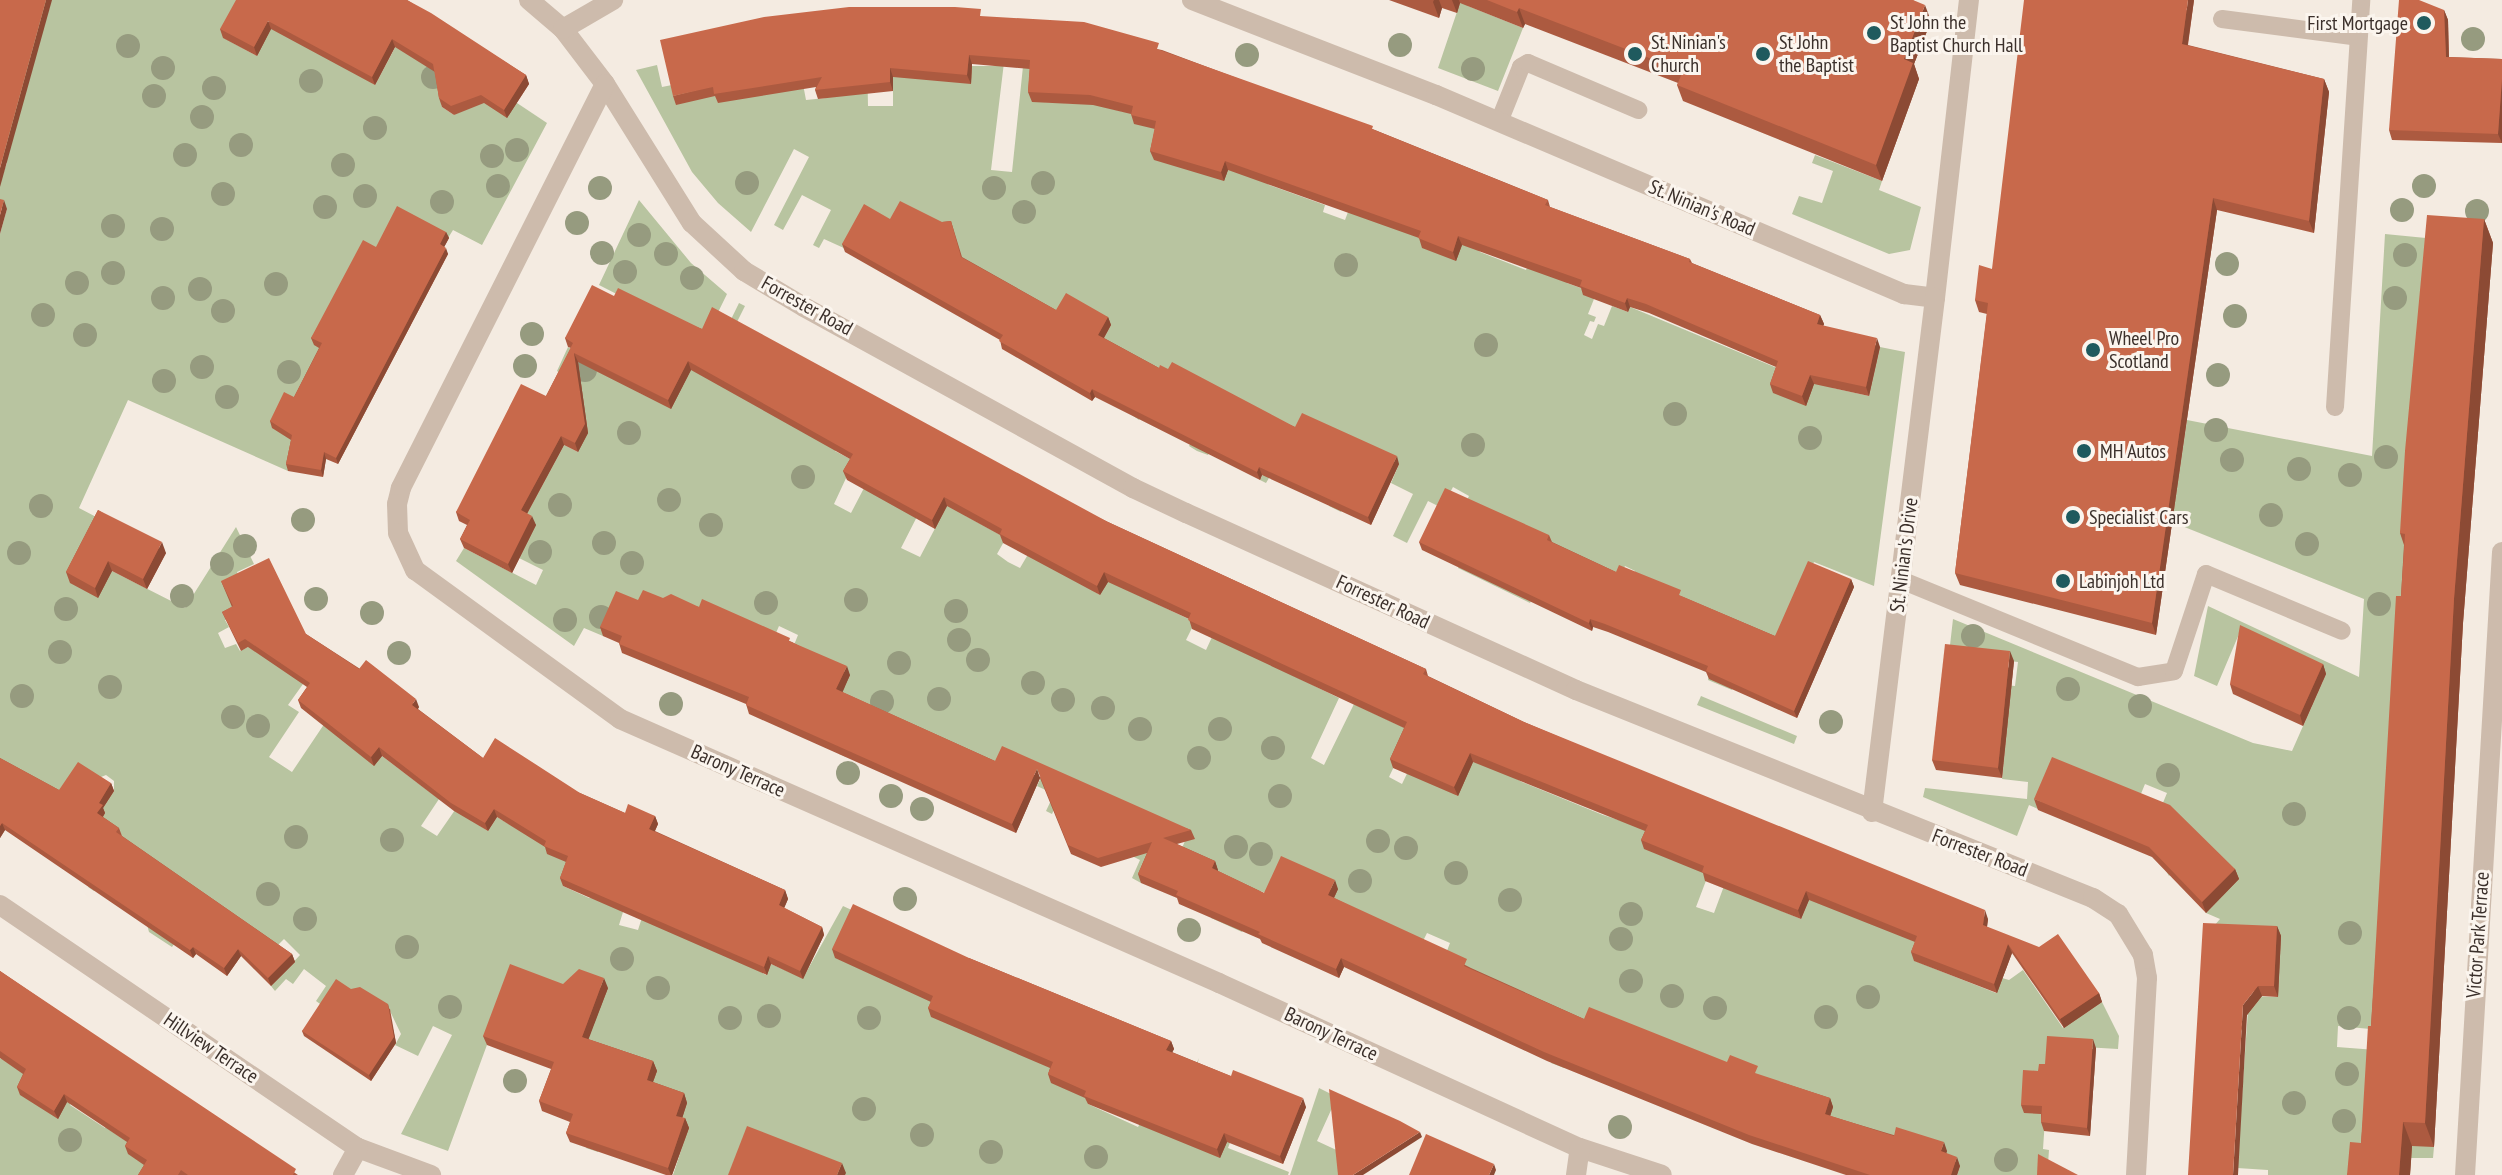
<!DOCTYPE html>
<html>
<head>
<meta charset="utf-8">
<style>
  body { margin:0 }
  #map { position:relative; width:2502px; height:1175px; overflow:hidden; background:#f4ebe1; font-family:"PT Sans Narrow",sans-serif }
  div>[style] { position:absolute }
  .green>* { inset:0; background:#b8c4a0 }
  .service>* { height:18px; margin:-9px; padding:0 9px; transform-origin:9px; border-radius:9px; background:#cdbbac }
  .minor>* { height:20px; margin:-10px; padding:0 10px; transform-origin:10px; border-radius:10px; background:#cdbbac }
  .trees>* { width:24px; height:24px; margin:-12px; border-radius:50%; background:#969b7f }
  .wall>* { inset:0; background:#ac5a40 }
  .shaded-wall>* { inset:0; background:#8c4a34 }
  .building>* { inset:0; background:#c8694b }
  .dots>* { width:22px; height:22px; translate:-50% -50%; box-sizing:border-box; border:4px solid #fbf5ee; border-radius:50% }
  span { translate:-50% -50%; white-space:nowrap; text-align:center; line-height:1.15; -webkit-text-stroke:6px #fbf5ee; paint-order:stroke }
  .poi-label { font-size:20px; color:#3b302b }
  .left { translate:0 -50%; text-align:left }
  .right { translate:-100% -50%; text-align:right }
  .street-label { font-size:20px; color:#3b302b }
</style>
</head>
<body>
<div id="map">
  <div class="green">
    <i style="clip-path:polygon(26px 0,249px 0,224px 38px,257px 56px,272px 12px,375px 85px,414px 12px,450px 81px,440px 96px,442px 107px,454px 115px,474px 97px,517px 103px,547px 123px,482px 245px,453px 230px,366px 372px,291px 437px,295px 442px,288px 471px,128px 400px,79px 508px,102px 520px,112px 571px,185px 608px,236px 527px,254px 564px,237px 572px,241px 581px,236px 615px,225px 620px,229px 627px,218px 633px,225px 648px,236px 644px,240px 651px,288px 627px,303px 684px,288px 705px,299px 712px,269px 757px,292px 772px,341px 699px,374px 765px,382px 756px,439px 799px,421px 826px,437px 836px,455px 810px,488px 831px,497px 817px,527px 835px,559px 786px,571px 865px,563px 886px,589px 898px,627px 899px,619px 925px,638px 930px,646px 905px,766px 975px,771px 964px,803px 978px,843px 906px,856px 912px,836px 957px,923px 975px,993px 1043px,1007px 1049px,1013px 1037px,1092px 1095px,1088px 1104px,1138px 1127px,1143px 1118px,1168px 1128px,1199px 1058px,1196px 1069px,1239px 1115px,1244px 1105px,1228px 1148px,1289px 1172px,1288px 1175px,673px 1175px,688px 1129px,650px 1090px,656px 1071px,629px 1062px,598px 1152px,586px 1148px,598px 1117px,569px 999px,513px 974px,448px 1151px,401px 1134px,452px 1035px,433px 1026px,418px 1056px,395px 1045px,401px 1034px,389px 1009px,323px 1006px,316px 1001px,326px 986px,304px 969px,293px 984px,286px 979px,275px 991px,271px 986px,300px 955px,284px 939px,254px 969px,205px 900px,172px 947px,149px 932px,125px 845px,94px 891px,88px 887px,122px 836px,100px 821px,101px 810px,114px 791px,114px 781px,106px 775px,96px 779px,39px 831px,0 777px,0 234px,7px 209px,0 207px,0 182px,7px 163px,0 161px)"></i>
    <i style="clip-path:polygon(1461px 0,1468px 6px,1523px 28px,1498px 91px,1438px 68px)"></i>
    <i style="clip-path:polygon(1027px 28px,1044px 102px,1083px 104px,1087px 31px,1102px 106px,1124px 112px,1125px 109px,1236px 148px,1269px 185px,1325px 205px,1323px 212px,1345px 220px,1348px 212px,1467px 231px,1480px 252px,1526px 270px,1551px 209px,1575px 260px,1567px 283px,1586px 290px,1594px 299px,1588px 314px,1596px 317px,1594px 322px,1590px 321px,1584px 335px,1592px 339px,1598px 324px,1604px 326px,1612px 306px,1628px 312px,1630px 307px,1782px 370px,1805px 405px,1825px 357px,1833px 388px,1869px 396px,1880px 347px,1905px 352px,1874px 586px,1814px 562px,1770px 661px,1747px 652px,1732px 690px,1708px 680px,1709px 674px,1633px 577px,1635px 571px,1625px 566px,1619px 579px,1555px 551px,1530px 603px,1458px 568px,1478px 526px,1459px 516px,1469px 496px,1453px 487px,1442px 508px,1428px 501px,1407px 543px,1393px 536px,1413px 494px,1391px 483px,1399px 464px,1361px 469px,1341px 512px,1329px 506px,1349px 464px,1269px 478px,1266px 483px,1260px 480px,1282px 434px,1231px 409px,1208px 455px,1197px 451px,1189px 446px,1213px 400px,1163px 374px,1139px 420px,1129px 413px,1101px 343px,1111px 325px,1059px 318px,893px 226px,846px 249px,824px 239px,819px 248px,813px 245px,831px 210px,802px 195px,783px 230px,774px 225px,809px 157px,794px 149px,751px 232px,718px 203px,692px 172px,636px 70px,657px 65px,662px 87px,672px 85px,717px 96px,802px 79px,806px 100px,826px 98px,867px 55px,868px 106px,893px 106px,893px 66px,998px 66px,1006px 46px,991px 170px,1012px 172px)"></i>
    <i style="clip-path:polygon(1815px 155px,1882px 181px,1879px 190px,1921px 207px,1910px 250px,1889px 254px,1792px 214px,1799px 196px,1822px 203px,1833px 171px,1812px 163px)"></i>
    <i style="clip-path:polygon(639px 200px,691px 263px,727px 294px,704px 341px,717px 348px,739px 303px,745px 306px,736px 324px,842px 439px,835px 451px,854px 461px,834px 504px,851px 513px,901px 417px,925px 501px,901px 548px,920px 557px,952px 496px,966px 516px,1006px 538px,997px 554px,1008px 562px,1020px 568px,1030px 551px,1100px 595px,1108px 581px,1195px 622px,1186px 640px,1206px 650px,1219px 622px,1290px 674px,1339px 698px,1311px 758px,1324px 765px,1354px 704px,1411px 731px,1389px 777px,1402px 784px,1427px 732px,1457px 796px,1476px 755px,1522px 782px,1603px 815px,1703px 847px,1707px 878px,1696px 907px,1714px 913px,1731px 867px,1767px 905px,1801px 919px,1811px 895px,1922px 941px,1915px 961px,1996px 993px,2002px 978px,2009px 980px,2023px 970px,2063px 1028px,2102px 1002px,2119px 1036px,2118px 1049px,2050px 1045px,2043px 1149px,2049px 1150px,2048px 1164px,2041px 1175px,1957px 1175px,1960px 1166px,1944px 1160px,1946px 1151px,1897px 1145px,1582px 1025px,1564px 1068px,1551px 1063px,1570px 1021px,1445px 956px,1450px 943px,1427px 933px,1421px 945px,1260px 891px,1242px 932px,1211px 918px,1218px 871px,1180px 853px,1187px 836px,1166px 827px,1141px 883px,1132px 878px,1140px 860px,1128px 854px,1067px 782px,1052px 814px,1046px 811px,1054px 794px,1037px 786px,1043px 773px,999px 769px,867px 711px,846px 757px,839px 754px,853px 725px,792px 650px,798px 635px,779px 626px,760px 670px,603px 636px,584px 628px,574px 646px,456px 561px,464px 548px,536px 585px,543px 570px,519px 558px,524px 519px,564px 445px,578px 452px,565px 376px,557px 371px,568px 347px,640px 393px,672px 408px,644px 308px,599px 285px)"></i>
    <i style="clip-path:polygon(2385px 234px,2436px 239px,2381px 1030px,2338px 1026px,2337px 1047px,2376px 1050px,2434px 1147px,2433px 1158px,2411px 1158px,2410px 1169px,2359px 1166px,2358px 1175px,2268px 1175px,2268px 1170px,2237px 1168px,2249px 996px,2278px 997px,2207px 934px,2220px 919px,2206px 913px,2238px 879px,2202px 843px,2169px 876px,2159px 859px,2148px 855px,2166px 813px,2160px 810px,2167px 793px,2145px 784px,2138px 801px,2038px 809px,2029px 805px,2017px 836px,1923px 797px,1925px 788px,2027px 799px,2028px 782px,2002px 779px,2006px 738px,1993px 684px,2015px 686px,2018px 662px,1949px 654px,1953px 619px,2253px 743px,2292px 751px,2326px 674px,2239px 634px,2217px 686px,2194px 676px,2208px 606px,2359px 677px,2364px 599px,2172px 522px,2187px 420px,2372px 456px)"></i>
    <i style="clip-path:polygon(1701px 696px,1797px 736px,1794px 744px,1697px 705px)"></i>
    <i style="clip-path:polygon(99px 1043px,107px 1049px,70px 1105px,105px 1128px,113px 1115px,146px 1166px,146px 1175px,0 1175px,0 1059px,10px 1048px)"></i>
    <i style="clip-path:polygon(1319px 1088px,1337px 1097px,1317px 1141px,1345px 1154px,1339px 1175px,1290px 1175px)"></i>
  </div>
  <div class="service">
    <i style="left:2222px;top:19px;width:137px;rotate:7.5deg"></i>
    <i style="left:1499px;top:122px;width:59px;rotate:-68.2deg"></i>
    <i style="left:1521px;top:67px;width:8px;rotate:-30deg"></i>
    <i style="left:1528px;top:63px;width:120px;rotate:23.1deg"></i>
    <i style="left:2335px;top:407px;width:408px;rotate:-86.3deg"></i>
    <i style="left:1901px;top:580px;width:256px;rotate:22.3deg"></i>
    <i style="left:2138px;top:677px;width:36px;rotate:-9deg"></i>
    <i style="left:2174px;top:671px;width:102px;rotate:-71.7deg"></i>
    <i style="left:2206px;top:574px;width:147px;rotate:22.7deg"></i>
  </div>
  <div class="minor">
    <i style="left:529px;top:0;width:45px;rotate:40.5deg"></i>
    <i style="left:563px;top:29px;width:69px;rotate:52.6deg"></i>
    <i style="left:605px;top:84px;width:164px;rotate:58deg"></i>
    <i style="left:692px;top:223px;width:71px;rotate:42.7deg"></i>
    <i style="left:744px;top:271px;width:70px;rotate:31deg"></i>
    <i style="left:804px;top:307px;width:376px;rotate:28.8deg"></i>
    <i style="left:1133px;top:488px;width:59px;rotate:25.3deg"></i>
    <i style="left:1186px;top:513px;width:428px;rotate:24.4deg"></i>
    <i style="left:1576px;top:690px;width:557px;rotate:21.92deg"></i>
    <i style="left:2093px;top:898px;width:30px;rotate:33deg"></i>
    <i style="left:2118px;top:914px;width:48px;rotate:58.6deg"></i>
    <i style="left:2143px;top:955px;width:23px;rotate:80deg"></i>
    <i style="left:2147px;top:978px;width:197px;rotate:93.2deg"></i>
    <i style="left:1192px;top:0;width:262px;rotate:21.3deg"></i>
    <i style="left:1436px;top:95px;width:509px;rotate:23.04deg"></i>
    <i style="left:1904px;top:294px;width:31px;rotate:7deg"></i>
    <i style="left:1935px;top:298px;width:300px;rotate:-83.5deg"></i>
    <i style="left:563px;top:29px;width:58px;rotate:-30.1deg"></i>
    <i style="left:605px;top:84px;width:453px;rotate:116.8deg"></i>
    <i style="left:401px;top:488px;width:16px;rotate:104deg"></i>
    <i style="left:397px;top:504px;width:29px;rotate:88deg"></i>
    <i style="left:398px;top:533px;width:41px;rotate:65.3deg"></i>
    <i style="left:415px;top:570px;width:253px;rotate:36deg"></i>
    <i style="left:620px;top:719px;width:655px;rotate:23.78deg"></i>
    <i style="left:1219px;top:983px;width:397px;rotate:24.6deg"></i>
    <i style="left:1580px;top:1148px;width:86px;rotate:18.2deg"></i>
    <i style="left:1872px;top:812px;width:518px;rotate:-83.01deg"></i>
    <i style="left:0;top:905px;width:433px;rotate:34.2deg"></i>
    <i style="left:358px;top:1148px;width:78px;rotate:20.3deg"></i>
    <i style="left:343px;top:1175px;width:31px;rotate:-61deg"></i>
    <i style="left:1576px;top:1175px;width:27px;rotate:-82deg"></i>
    <i style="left:2465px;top:1175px;width:624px;rotate:-86.6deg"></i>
  </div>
  <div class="trees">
    <i style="left:2473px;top:39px"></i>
    <i style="left:1400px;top:45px"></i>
    <i style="left:128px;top:46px"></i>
    <i style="left:1247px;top:55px"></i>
    <i style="left:163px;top:68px"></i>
    <i style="left:1473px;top:69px"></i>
    <i style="left:433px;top:77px"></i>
    <i style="left:311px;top:81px"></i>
    <i style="left:214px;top:88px"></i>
    <i style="left:154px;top:96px"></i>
    <i style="left:202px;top:117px"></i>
    <i style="left:375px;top:128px"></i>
    <i style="left:241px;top:145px"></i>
    <i style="left:517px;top:150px"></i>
    <i style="left:185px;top:155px"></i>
    <i style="left:492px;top:156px"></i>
    <i style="left:343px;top:165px"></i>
    <i style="left:747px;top:183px"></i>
    <i style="left:1043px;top:183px"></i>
    <i style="left:498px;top:186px"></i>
    <i style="left:2424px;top:186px"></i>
    <i style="left:600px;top:188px"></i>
    <i style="left:994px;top:188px"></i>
    <i style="left:223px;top:194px"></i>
    <i style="left:365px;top:196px"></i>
    <i style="left:442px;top:202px"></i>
    <i style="left:325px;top:207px"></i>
    <i style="left:2402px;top:210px"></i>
    <i style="left:2477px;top:211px"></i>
    <i style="left:1024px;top:212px"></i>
    <i style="left:577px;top:223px"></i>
    <i style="left:113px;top:226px"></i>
    <i style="left:162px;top:229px"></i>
    <i style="left:639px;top:235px"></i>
    <i style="left:602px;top:253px"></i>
    <i style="left:666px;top:254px"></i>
    <i style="left:2405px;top:255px"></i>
    <i style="left:2227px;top:264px"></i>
    <i style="left:1346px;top:265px"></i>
    <i style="left:625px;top:272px"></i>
    <i style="left:113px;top:273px"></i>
    <i style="left:692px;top:278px"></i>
    <i style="left:77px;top:283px"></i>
    <i style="left:276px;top:284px"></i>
    <i style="left:200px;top:289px"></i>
    <i style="left:163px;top:298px"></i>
    <i style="left:2395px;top:298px"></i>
    <i style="left:223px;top:311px"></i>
    <i style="left:43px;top:315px"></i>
    <i style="left:2235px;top:316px"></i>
    <i style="left:532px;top:334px"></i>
    <i style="left:85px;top:335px"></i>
    <i style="left:1486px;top:345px"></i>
    <i style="left:525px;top:366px"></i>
    <i style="left:202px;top:367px"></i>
    <i style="left:585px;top:370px"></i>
    <i style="left:289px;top:372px"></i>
    <i style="left:2218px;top:375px"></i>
    <i style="left:164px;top:381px"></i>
    <i style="left:227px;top:397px"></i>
    <i style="left:1675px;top:414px"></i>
    <i style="left:2216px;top:430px"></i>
    <i style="left:629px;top:433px"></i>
    <i style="left:1810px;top:438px"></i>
    <i style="left:1473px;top:445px"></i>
    <i style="left:2386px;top:457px"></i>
    <i style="left:2232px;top:460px"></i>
    <i style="left:2299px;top:469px"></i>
    <i style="left:2350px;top:475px"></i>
    <i style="left:803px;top:477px"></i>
    <i style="left:669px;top:500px"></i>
    <i style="left:560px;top:505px"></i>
    <i style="left:41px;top:506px"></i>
    <i style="left:2271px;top:515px"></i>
    <i style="left:303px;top:520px"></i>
    <i style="left:711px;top:525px"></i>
    <i style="left:604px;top:543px"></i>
    <i style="left:2307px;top:544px"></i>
    <i style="left:245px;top:546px"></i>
    <i style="left:540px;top:552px"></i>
    <i style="left:19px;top:553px"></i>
    <i style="left:632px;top:563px"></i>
    <i style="left:222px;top:564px"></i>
    <i style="left:182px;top:596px"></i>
    <i style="left:316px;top:599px"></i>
    <i style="left:856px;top:600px"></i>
    <i style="left:766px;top:603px"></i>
    <i style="left:2379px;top:604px"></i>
    <i style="left:66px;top:609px"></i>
    <i style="left:956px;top:611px"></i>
    <i style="left:372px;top:613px"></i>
    <i style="left:601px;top:617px"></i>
    <i style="left:565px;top:620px"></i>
    <i style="left:1973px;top:636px"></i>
    <i style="left:959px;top:640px"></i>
    <i style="left:60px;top:652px"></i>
    <i style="left:399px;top:653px"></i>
    <i style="left:978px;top:660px"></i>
    <i style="left:899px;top:663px"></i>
    <i style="left:1033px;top:683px"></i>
    <i style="left:110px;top:687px"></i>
    <i style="left:2068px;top:689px"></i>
    <i style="left:22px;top:696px"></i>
    <i style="left:939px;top:699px"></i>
    <i style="left:1063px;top:700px"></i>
    <i style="left:882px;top:702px"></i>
    <i style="left:671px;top:704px"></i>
    <i style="left:2140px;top:706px"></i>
    <i style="left:1103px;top:708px"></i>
    <i style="left:233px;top:717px"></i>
    <i style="left:1831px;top:722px"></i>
    <i style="left:258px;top:726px"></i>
    <i style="left:1140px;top:729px"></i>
    <i style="left:1220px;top:729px"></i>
    <i style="left:1273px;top:748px"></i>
    <i style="left:1199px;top:758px"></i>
    <i style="left:848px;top:773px"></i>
    <i style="left:2168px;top:775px"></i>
    <i style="left:891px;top:796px"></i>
    <i style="left:1280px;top:796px"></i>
    <i style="left:922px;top:809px"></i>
    <i style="left:2294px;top:814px"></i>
    <i style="left:296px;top:837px"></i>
    <i style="left:392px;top:840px"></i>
    <i style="left:1378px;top:841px"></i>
    <i style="left:1236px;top:847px"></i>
    <i style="left:1406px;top:848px"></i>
    <i style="left:1261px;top:854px"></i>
    <i style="left:1456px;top:873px"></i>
    <i style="left:1360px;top:881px"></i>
    <i style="left:268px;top:894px"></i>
    <i style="left:905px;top:899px"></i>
    <i style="left:1510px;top:900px"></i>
    <i style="left:1631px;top:914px"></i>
    <i style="left:305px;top:919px"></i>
    <i style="left:1189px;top:930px"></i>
    <i style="left:2350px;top:933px"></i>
    <i style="left:1621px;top:939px"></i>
    <i style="left:407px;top:947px"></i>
    <i style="left:622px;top:959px"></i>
    <i style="left:1631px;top:981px"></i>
    <i style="left:658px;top:988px"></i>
    <i style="left:1672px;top:996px"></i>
    <i style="left:1868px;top:997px"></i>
    <i style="left:450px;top:1007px"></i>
    <i style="left:1715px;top:1008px"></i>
    <i style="left:769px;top:1016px"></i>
    <i style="left:1826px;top:1017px"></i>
    <i style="left:730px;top:1018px"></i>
    <i style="left:869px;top:1018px"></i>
    <i style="left:2349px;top:1018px"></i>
    <i style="left:2347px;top:1074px"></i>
    <i style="left:515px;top:1081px"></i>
    <i style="left:2294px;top:1103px"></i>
    <i style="left:864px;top:1109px"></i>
    <i style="left:2344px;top:1121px"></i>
    <i style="left:1620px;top:1127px"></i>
    <i style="left:922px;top:1135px"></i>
    <i style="left:70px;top:1140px"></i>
    <i style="left:991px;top:1152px"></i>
    <i style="left:1096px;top:1157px"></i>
    <i style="left:2006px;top:1160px"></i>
  </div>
  <div class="wall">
    <i style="clip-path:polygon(407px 0,526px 75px,529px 84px,507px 118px,484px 103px,454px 115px,442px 107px,439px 98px,435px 72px,395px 47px,375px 85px,271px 29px,257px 56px,223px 38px,220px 29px)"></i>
    <i style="clip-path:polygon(1389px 0,1913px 0,1931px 21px,1914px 64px,1919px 79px,1882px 181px,1683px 101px,1677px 85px,1678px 83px,1525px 24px,1523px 28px,1460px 3px,1457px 13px,1442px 8px,1439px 18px)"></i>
    <i style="clip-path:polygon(2194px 0,2188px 45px,2324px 79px,2329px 92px,2314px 233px,2217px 210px,2156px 635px,1960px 585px,1955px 573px,1987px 314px,1979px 312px,1975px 300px,1992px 269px)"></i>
    <i style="clip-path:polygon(2444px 10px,2448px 20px,2449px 57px,2502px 59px,2502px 143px,2392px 140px,2389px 130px)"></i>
    <i style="clip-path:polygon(983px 17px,1162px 50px,1375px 130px,1548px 200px,1550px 207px,1690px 259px,1692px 263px,1820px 315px,1824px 324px,1823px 326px,1880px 347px,1869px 396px,1814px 384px,1806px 406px,1773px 393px,1770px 384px,1776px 367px,1649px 313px,1630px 307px,1628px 312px,1583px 295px,1581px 288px,1462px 245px,1456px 261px,1422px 248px,1419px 238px,1228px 170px,1224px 181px,1154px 160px,1150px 151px,1155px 129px,1134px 124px,1131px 114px,1093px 105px,1032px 102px,1028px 92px,1030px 69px,972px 64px,971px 84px,893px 77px,893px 91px,818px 99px,815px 90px,816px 87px,718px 103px,715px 96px,676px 105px,673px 96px)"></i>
    <i style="clip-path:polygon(890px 219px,942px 222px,951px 221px,962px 257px,1056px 310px,1108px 317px,1111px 325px,1104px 338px,1159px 368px,1295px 427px,1399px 464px,1371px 525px,1262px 475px,1260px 480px,1095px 397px,1092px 401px,1002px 349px,1000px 340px,845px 252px,842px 244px)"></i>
    <i style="clip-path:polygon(2484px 219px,2493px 243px,2463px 623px,2434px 1147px,2412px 1146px,2410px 1175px,2347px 1175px,2361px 1143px,2371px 1026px,2401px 596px,2404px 545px,2400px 533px)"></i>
    <i style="clip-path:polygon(446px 232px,449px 238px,444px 247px,448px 254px,338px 464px,326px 459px,323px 477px,288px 471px,286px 464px,291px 440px,272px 428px,270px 421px,294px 397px,319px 348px,314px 345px,311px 338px,376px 247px)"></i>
    <i style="clip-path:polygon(614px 296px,702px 329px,1108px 522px,1426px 669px,1428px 676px,1524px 722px,1988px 919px,1987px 927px,2099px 993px,2102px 1002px,2064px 1028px,2012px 953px,1997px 993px,1914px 961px,1911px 952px,1915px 942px,1809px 900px,1801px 919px,1705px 881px,1703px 873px,1644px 849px,1641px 840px,1645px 831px,1473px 762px,1458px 796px,1393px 768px,1390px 759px,1404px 728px,1192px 629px,1189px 619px,1108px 582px,1100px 595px,1003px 543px,1000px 535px,947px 506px,935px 529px,847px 480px,843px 471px,850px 459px,691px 370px,671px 409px,578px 362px,588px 433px,578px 452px,564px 445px,527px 514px,536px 525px,512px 573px,464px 548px,460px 539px,467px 525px,459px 521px,456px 512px,546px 396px,571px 348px,568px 347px,565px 338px)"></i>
    <i style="clip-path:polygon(98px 510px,166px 553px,147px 589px,112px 571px,98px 598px,70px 583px,66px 572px)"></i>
    <i style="clip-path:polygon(1549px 535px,1552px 542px,1616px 572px,1683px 597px,1775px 636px,1851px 579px,1854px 587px,1797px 718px,1709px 679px,1706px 672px,1608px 632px,1593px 627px,1592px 631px,1422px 550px,1419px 542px)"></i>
    <i style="clip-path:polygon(221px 581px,306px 634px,419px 707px,418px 709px,483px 758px,580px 793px,625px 813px,655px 816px,658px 824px,655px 831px,785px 890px,788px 899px,784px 908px,822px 927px,824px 935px,803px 979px,771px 964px,767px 975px,563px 886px,560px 878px,566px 862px,547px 854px,545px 847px,497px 817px,488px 831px,454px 811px,382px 756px,374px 766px,301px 708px,298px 700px,307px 687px,248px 647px,241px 651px,222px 612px,232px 607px)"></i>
    <i style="clip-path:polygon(663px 598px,699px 607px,792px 642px,850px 675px,842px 692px,995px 761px,1191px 830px,1195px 839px,1177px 844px,1215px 861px,1218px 871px,1264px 893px,1338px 889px,1334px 898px,1471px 968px,1584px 1019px,1830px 1098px,1833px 1107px,1830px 1116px,1947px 1151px,1946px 1153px,1960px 1166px,1957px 1175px,1846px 1175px,1752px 1144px,1547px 1061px,1344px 967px,1339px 978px,1262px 943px,1260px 939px,1179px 904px,1177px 898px,1141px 883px,1138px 874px,1147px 853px,1101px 867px,1071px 854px,1040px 778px,1016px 833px,749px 714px,746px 704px,622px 653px,619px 643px,603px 636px,600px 627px,638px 600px)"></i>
    <i style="clip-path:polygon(2014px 661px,2002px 778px,1936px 770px,1932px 760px)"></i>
    <i style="clip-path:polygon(2323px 664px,2326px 674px,2303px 726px,2233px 694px,2230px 684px)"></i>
    <i style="clip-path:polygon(0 758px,59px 790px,111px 783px,114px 791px,103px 808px,105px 813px,103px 817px,119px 828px,122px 836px,292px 954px,295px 962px,271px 986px,241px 956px,227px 976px,196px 954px,193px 958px,5px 830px,0 838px)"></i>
    <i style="clip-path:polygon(2034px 799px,2235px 869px,2239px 879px,2206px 913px,2152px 857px,2038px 810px)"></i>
    <i style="clip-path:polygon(2277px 926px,2281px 936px,2278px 997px,2262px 996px,2247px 1015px,2188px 1175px)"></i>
    <i style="clip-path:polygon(832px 949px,969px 958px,1171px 1041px,1174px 1049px,1172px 1052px,1306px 1107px,1283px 1164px,1227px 1142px,1220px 1158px,1088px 1104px,1085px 1098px,1051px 1083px,1048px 1074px,1050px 1068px,931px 1017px,928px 1008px,931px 1002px,835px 958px)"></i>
    <i style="clip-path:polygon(0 971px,298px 1175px,138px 1175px,144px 1165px,128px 1154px,125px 1146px,127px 1142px,67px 1102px,58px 1119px,20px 1095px,17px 1087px,23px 1074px,0 1058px)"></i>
    <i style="clip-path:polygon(563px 984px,608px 988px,588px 1039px,653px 1061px,657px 1071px,653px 1082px,684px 1093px,687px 1103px,682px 1118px,685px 1118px,689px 1128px,672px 1175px,666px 1175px,570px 1142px,566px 1133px,570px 1122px,542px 1111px,539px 1101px,551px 1069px,487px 1045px,483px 1036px)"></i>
    <i style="clip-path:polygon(351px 989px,390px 1009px,396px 1043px,371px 1081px,304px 1036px,302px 1031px)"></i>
    <i style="clip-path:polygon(2096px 1048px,2090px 1136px,2044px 1131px,2041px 1122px,2041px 1114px,2024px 1113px,2021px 1105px,2038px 1071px,2045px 1064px)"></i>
  </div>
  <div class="shaded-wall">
    <i style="clip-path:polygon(46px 0,52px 0,0 187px,0 168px)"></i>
    <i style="clip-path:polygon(1434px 0,1439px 0,1442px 8px,1439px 18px,1433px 2px)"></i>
    <i style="clip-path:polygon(1452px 0,1459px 0,1460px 3px,1457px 13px)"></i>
    <i style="clip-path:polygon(2188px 0,2194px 0,2186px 56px,2182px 44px)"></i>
    <i style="clip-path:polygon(1925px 5px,1931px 21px,1914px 64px,1919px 79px,1882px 181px,1876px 165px,1904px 59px)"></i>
    <i style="clip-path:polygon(1519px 8px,1525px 24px,1523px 28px,1517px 12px)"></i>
    <i style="clip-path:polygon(2444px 10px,2448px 20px,2449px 66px,2446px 57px)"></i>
    <i style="clip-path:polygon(268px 21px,271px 29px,257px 56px,254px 47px)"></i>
    <i style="clip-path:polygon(392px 39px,395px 47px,375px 85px,372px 77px)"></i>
    <i style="clip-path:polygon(969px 55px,972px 64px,971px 84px,967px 75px)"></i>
    <i style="clip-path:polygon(890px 68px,893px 77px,893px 91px,890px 82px)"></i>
    <i style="clip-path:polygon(526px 75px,529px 84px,507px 118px,504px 110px)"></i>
    <i style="clip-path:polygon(2324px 79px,2329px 92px,2314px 233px,2309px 221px)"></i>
    <i style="clip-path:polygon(2502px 79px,2502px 143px,2498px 134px)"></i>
    <i style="clip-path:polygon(1225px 161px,1228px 170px,1224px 181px,1221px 172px)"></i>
    <i style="clip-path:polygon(2213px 198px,2217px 210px,2156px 635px,2152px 623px)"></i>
    <i style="clip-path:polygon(4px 200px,7px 209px,0 234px,0 215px)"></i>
    <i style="clip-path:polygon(2484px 219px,2493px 243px,2463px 623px,2434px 1147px,2425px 1123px,2454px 599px)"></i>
    <i style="clip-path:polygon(446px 232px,449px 238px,442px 251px,440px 244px)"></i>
    <i style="clip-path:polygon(1458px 236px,1462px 245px,1456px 261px,1453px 252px)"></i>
    <i style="clip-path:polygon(446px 248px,448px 254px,338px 464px,336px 458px)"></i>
    <i style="clip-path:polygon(1627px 298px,1630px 307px,1628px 312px,1625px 303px)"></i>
    <i style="clip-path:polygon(1820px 315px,1824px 324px,1820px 334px,1817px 324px)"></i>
    <i style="clip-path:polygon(1108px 317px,1111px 325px,1101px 343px,1098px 335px)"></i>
    <i style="clip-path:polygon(1877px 338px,1880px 347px,1869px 396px,1866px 387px)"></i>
    <i style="clip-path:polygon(574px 353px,578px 362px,588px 433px,578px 452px,575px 443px)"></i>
    <i style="clip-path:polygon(688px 361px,691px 370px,671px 409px,668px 400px)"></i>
    <i style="clip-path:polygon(1810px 375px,1814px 384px,1806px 406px,1802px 396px)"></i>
    <i style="clip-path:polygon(1092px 389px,1095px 397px,1092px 401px,1090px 393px)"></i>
    <i style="clip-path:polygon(561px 436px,564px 445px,524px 519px,521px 510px)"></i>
    <i style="clip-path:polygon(324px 452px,326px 459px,323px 477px,321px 470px)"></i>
    <i style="clip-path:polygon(1397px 456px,1399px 464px,1371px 525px,1368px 517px)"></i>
    <i style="clip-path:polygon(1259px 467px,1262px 475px,1260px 480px,1257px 472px)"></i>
    <i style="clip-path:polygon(944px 497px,947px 506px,935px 529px,932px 520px)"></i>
    <i style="clip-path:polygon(532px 516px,536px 525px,512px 573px,508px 564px)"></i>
    <i style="clip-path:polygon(162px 542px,166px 553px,147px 589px,143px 579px)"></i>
    <i style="clip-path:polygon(108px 561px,112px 571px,98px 598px,95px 588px)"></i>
    <i style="clip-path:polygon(1104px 572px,1108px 582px,1100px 595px,1097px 586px)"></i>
    <i style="clip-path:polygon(1851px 579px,1854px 587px,1797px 718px,1794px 711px)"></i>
    <i style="clip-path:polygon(1590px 619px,1593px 627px,1592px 631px,1589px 623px)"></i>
    <i style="clip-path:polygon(2010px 651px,2014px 661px,2002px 778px,1998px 768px)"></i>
    <i style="clip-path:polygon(2323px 664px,2326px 674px,2303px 726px,2300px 715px)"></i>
    <i style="clip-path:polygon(847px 666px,850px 675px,840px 698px,836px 689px)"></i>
    <i style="clip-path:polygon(416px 699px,419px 707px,415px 713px,412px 705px)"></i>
    <i style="clip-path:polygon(379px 747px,382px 756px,374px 766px,371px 757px)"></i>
    <i style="clip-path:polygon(1470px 753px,1473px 762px,1458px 796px,1454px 787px)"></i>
    <i style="clip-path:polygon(1037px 769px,1040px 778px,1016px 833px,1012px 824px)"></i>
    <i style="clip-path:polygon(111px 783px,114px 791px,103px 808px,105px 813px,100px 821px,97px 813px,99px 803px)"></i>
    <i style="clip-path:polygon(494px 809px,497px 817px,488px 831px,485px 823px)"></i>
    <i style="clip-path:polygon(655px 816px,658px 824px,652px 837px,649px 829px)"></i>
    <i style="clip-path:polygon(2px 823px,5px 830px,0 838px,0 826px)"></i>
    <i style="clip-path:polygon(1215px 861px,1218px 870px,1215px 877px,1212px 868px)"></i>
    <i style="clip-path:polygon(2235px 869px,2239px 879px,2206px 913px,2202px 902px)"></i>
    <i style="clip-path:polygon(1335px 880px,1338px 889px,1331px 904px,1328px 895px)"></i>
    <i style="clip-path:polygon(785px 890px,788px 899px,782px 913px,779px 905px)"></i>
    <i style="clip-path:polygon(1806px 891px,1809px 900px,1801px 919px,1798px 910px)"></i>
    <i style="clip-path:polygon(1985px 910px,1988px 919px,1986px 934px,1983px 925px)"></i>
    <i style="clip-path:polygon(2277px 926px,2281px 936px,2278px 997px,2274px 986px)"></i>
    <i style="clip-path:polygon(822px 927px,824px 935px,803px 979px,800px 971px)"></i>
    <i style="clip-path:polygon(2008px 944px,2012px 953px,1997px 993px,1994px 984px)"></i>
    <i style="clip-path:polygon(193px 947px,196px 954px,193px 958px,190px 950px)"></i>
    <i style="clip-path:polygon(238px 949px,241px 956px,227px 976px,224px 968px)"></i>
    <i style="clip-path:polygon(292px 954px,295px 962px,271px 986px,268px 978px)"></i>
    <i style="clip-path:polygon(768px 956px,771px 964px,767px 975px,764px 967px)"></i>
    <i style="clip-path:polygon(1341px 958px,1344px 967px,1339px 978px,1336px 969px)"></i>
    <i style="clip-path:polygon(604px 978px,608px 988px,586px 1046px,582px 1037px)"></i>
    <i style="clip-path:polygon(2258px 986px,2262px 996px,2247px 1015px,2238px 1175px,2233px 1175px,2243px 1005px)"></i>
    <i style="clip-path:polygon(2099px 993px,2102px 1002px,2064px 1028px,2060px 1019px)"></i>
    <i style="clip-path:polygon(388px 1004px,396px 1043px,371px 1081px,369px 1075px)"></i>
    <i style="clip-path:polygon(2093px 1039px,2096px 1048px,2090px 1136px,2087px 1128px)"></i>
    <i style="clip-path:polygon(1171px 1041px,1174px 1049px,1169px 1059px,1166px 1050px)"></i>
    <i style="clip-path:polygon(653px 1061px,657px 1071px,650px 1090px,647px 1080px)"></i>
    <i style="clip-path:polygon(684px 1093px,687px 1103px,680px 1125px,676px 1116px)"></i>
    <i style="clip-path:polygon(64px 1094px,67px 1102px,58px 1119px,54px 1111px)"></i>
    <i style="clip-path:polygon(1303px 1098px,1306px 1107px,1283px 1164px,1280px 1156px)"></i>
    <i style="clip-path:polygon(1830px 1098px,1833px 1107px,1828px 1123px,1825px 1114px)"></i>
    <i style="clip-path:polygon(685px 1118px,689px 1128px,672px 1175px,671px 1175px,668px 1168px)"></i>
    <i style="clip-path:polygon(2403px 1122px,2412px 1146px,2410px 1175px,2399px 1175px)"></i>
    <i style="clip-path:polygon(1420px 1132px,1422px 1137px,1363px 1175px,1353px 1175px)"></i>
    <i style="clip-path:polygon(1224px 1133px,1227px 1142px,1220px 1158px,1217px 1149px)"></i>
    <i style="clip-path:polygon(1944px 1142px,1947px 1151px,1944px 1160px,1941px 1151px)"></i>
    <i style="clip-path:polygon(1957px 1157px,1960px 1166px,1957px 1175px,1951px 1175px)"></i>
    <i style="clip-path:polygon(842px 1163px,846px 1173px,845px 1175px,837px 1175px)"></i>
    <i style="clip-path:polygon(1494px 1164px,1496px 1170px,1494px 1175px,1489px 1175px)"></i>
  </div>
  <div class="building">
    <i style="clip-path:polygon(0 0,46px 0,0 168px)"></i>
    <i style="clip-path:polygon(236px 0,407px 0,431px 13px,526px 75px,504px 110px,481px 95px,451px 106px,439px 98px,433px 64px,392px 39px,372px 77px,268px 21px,254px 47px,220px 29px)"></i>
    <i style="clip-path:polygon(1487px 0,1913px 0,1925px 5px,1904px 59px,1913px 63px,1876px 165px,1677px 85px,1683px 71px,1519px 8px,1517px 12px)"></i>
    <i style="clip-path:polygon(2024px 0,2188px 0,2182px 44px,2324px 79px,2309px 221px,2213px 198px,2152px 623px,1955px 573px,1988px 303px,1975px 300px,1979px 265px,1992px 269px)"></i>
    <i style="clip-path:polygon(2399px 0,2419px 0,2444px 10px,2446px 57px,2502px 59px,2502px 79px,2498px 134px,2389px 130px)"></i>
    <i style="clip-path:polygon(849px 7px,955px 7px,981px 9px,980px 16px,1084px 22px,1159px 43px,1157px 49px,1373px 126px,1372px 129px,1548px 200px,1545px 205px,1690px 259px,1689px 262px,1820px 315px,1817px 324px,1877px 338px,1866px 387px,1810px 375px,1802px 396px,1770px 384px,1778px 361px,1646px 304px,1627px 298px,1625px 303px,1580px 286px,1582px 280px,1458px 236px,1453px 252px,1418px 238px,1421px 231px,1225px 161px,1221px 172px,1150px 151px,1156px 121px,1131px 115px,1133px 106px,1090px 95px,1028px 92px,1030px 60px,969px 55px,967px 75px,890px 68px,890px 82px,815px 90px,822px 77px,714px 94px,713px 87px,673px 96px,660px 40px,764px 17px)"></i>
    <i style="clip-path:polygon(0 199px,4px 200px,0 215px)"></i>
    <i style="clip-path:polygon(900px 201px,942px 222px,951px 221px,961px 257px,1056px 310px,1066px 293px,1108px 317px,1098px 335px,1159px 368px,1160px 365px,1168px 369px,1172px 362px,1295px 427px,1302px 413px,1397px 456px,1368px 517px,1259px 467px,1257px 472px,1092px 389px,1090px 393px,999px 341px,1003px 335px,842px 244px,864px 204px,890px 219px)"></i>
    <i style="clip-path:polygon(397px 206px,446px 232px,440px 244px,446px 248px,336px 458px,324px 452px,321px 470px,286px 464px,292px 435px,270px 421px,284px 392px,294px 397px,322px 343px,311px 338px,363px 240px,376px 247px)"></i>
    <i style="clip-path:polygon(2427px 215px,2484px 219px,2454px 599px,2425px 1123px,2403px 1122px,2399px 1175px,2347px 1175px,2350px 1142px,2361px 1143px,2368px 1026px,2371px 1026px,2396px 596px,2401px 596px,2405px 534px,2400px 533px,2405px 451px)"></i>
    <i style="clip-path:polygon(592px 285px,614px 296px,618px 288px,702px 329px,712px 307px,1108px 522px,1426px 669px,1423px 674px,1524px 722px,1985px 910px,1983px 925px,2039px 947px,2058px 934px,2099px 993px,2060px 1019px,2008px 944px,1994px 984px,1911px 952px,1917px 936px,1806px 891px,1798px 910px,1702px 872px,1704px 866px,1641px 840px,1648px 825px,1470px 753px,1454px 787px,1390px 759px,1407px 722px,1188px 620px,1191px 613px,1104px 572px,1097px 586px,1000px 534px,1002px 529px,944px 497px,932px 520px,843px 471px,853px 454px,688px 361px,668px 400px,574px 353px,585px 424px,575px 443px,561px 436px,521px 510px,532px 516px,508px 564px,460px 539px,470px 520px,456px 512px,521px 384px,546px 396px,573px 343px,565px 338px)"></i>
    <i style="clip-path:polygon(1445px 488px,1549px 535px,1547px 540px,1616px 572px,1619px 565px,1681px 590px,1679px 595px,1775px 636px,1808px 561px,1851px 579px,1794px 711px,1706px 671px,1708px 666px,1605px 624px,1590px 619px,1589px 623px,1419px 542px)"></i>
    <i style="clip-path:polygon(98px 510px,162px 542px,143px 579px,108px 561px,95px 588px,66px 572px)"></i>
    <i style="clip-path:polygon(269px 558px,306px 634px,359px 669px,366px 660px,416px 699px,412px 705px,483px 758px,495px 738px,580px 793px,625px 813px,628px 804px,655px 816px,649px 829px,785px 890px,779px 905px,822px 927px,800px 971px,768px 956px,764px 967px,560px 878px,568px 856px,544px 846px,546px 841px,494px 809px,485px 823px,451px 803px,379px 747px,371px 757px,298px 700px,310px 683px,245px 639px,238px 643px,222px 612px,233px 606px,221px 581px)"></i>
    <i style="clip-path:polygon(643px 590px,663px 598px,671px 594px,699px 607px,702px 599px,790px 638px,789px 641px,847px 666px,836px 689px,995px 761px,1002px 746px,1191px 830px,1163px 838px,1215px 861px,1212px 868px,1264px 893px,1281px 856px,1335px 880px,1328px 895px,1467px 959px,1464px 966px,1584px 1019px,1589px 1007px,1727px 1062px,1730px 1055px,1758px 1066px,1755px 1073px,1830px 1098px,1825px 1114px,1894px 1136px,1896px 1127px,1944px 1142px,1941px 1151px,1957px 1157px,1951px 1175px,1870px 1175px,1749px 1135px,1544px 1052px,1341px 958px,1336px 969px,1258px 934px,1260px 932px,1176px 895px,1178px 891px,1138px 874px,1152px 842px,1098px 858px,1068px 845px,1037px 769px,1012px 824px,746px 705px,749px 697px,619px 644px,622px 636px,600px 627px,616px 591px,638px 600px)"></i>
    <i style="clip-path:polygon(2240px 625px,2323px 664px,2300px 715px,2230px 684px)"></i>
    <i style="clip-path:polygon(1945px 644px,2010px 651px,1998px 768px,1932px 760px)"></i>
    <i style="clip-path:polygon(2052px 757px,2170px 805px,2235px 869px,2202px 902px,2149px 847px,2034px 799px)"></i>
    <i style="clip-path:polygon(0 758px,59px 790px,78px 762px,111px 783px,99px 803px,103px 805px,97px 813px,119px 828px,116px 832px,292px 954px,268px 978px,238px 949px,224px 968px,193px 947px,190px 950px,2px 823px,0 826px)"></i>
    <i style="clip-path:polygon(853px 904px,969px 958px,1171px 1041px,1166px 1050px,1231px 1076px,1233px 1070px,1303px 1098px,1280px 1156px,1224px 1133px,1217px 1149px,1084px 1096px,1086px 1091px,1048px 1074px,1053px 1062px,928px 1008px,933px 996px,832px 949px)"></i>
    <i style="clip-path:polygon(2203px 923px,2277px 926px,2274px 986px,2258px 986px,2243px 1005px,2233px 1175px,2188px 1175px)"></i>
    <i style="clip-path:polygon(510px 964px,563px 984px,579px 969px,604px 978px,582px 1037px,653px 1061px,647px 1080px,684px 1093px,676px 1116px,685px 1118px,668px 1168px,566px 1133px,573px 1114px,539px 1101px,554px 1062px,483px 1036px)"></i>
    <i style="clip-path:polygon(0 971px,296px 1169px,293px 1175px,188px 1175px,181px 1170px,178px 1175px,138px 1175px,147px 1160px,125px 1146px,130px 1138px,64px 1094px,54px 1111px,17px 1087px,26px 1069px,0 1051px)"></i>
    <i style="clip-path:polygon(336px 979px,351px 989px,360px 987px,388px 1004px,394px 1037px,369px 1075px,302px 1031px)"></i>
    <i style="clip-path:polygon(2047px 1036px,2093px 1039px,2087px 1128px,2041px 1122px,2042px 1106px,2021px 1105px,2023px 1070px,2038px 1071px,2039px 1064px,2045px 1064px)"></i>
    <i style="clip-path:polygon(1329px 1089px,1400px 1121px,1420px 1132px,1353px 1175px,1338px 1175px)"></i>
    <i style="clip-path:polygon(747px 1126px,842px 1163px,837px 1175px,728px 1175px)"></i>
    <i style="clip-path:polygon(1426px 1134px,1494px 1164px,1489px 1175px,1409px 1175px)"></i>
    <i style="clip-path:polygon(2038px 1154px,2078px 1175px,2037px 1175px)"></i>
  </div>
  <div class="dots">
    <i style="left:2424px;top:23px;background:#1f5a5e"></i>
    <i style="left:1874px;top:33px;background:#1f5a5e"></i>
    <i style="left:1635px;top:54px;background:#1f5a5e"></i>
    <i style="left:1763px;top:54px;background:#1f5a5e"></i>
    <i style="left:2093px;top:350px;background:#1f5a5e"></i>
    <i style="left:2084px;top:451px;background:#1f5a5e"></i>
    <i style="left:2073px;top:517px;background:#1f5a5e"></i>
    <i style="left:2063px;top:581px;background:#1f5a5e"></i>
  </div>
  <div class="poi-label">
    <span class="left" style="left:1890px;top:34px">St John the<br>Baptist Church Hall</span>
    <span class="right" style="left:2408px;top:23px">First Mortgage</span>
    <span class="left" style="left:1651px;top:54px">St. Ninian's<br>Church</span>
    <span class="left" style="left:1779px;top:54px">St John<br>the Baptist</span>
    <span class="left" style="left:2109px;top:350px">Wheel Pro<br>Scotland</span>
    <span class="left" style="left:2100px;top:451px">MH Autos</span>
    <span class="left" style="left:2089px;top:517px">Specialist Cars</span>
    <span class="left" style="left:2079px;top:581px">Labinjoh Ltd</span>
  </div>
  <div class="street-label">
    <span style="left:1702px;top:208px;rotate:23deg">St. Ninian's Road</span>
    <span style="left:807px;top:306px;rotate:29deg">Forrester Road</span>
    <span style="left:1904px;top:555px;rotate:-83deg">St. Ninian's Drive</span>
    <span style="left:1383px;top:602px;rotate:25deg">Forrester Road</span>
    <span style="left:738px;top:771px;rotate:24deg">Barony Terrace</span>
    <span style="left:1980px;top:853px;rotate:21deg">Forrester Road</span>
    <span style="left:2478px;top:935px;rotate:-86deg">Victor Park Terrace</span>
    <span style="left:1331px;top:1034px;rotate:25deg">Barony Terrace</span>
    <span style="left:211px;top:1048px;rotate:34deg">Hillview Terrace</span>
  </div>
</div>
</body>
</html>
